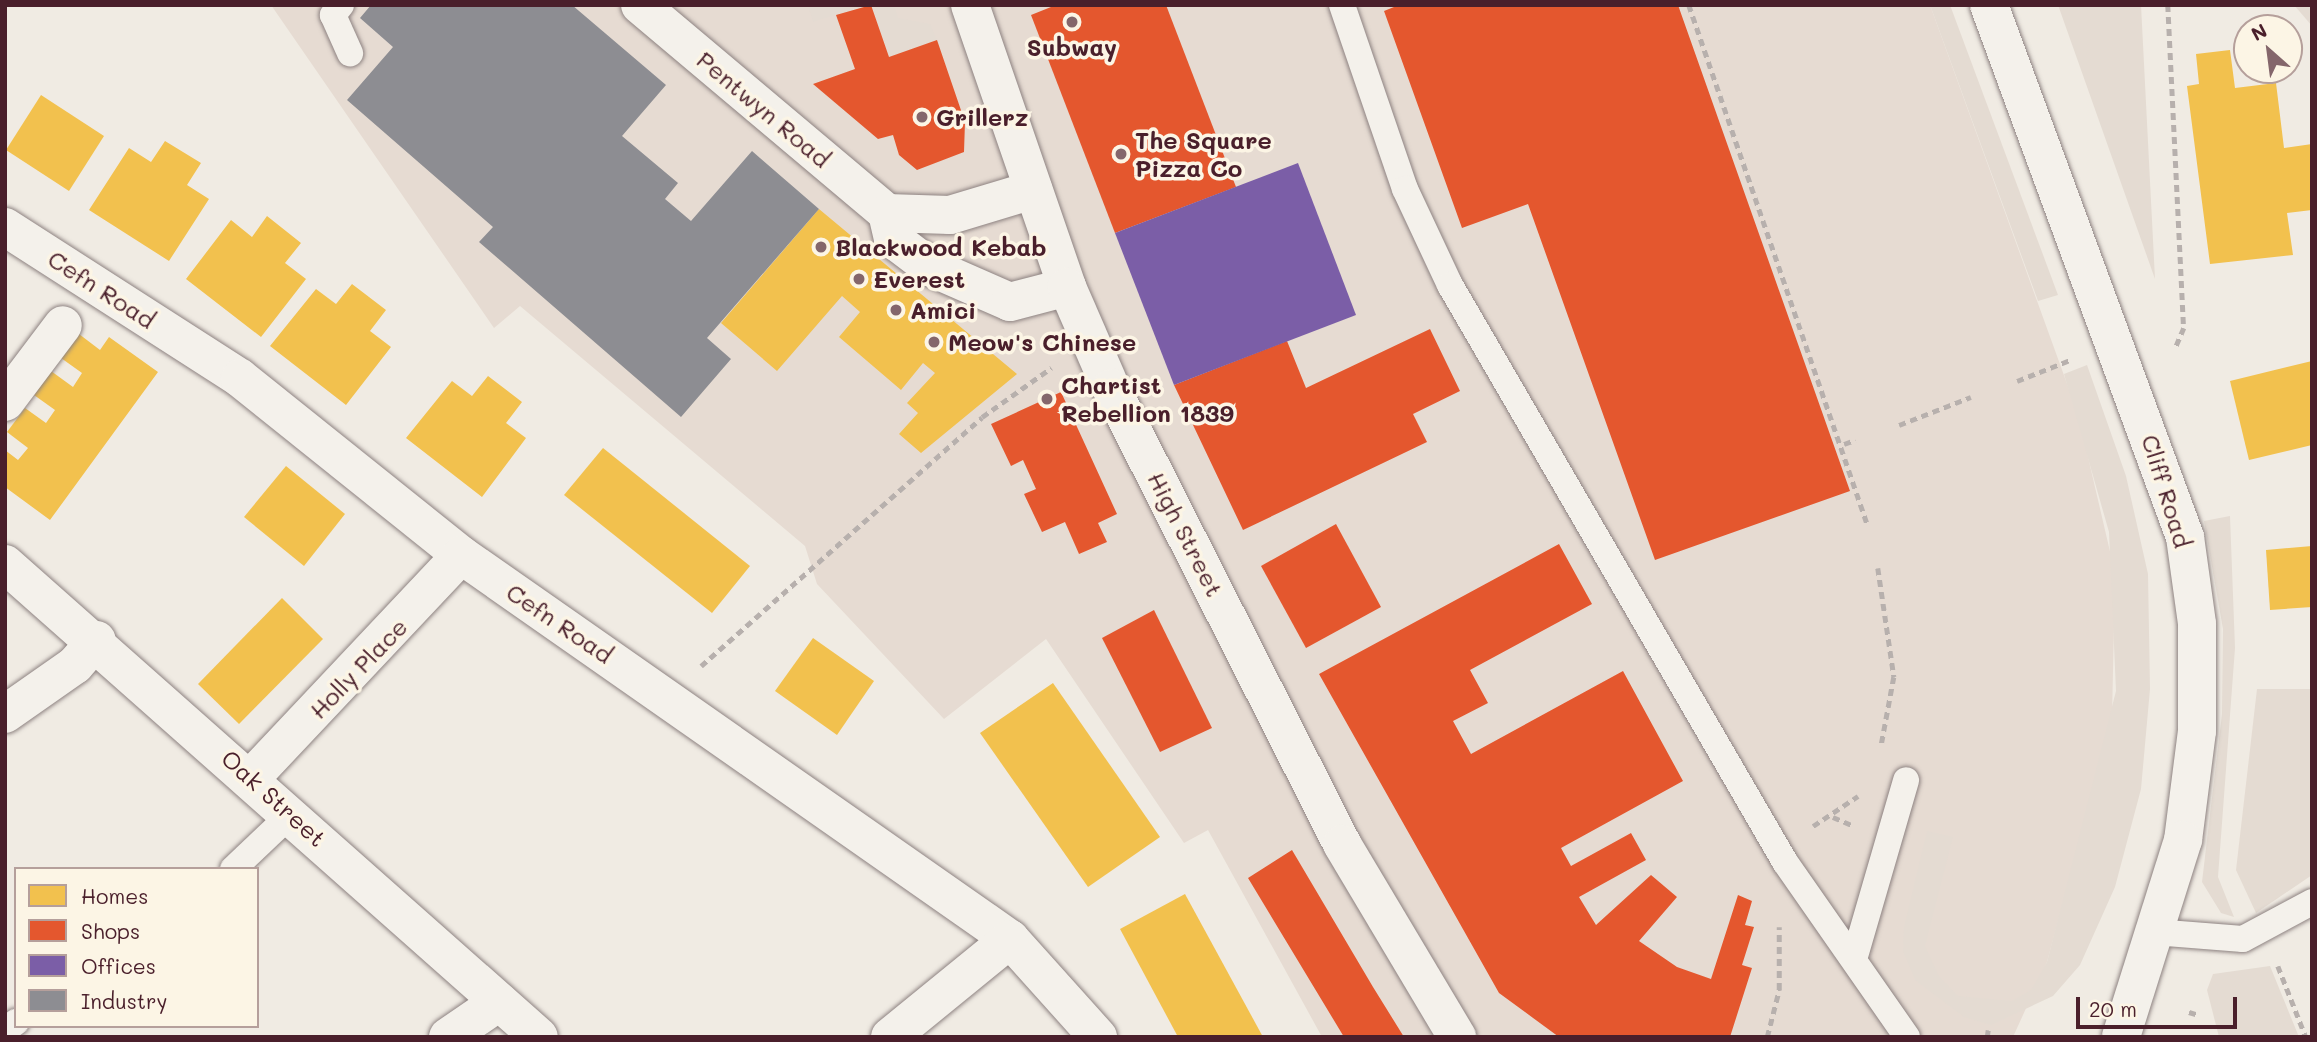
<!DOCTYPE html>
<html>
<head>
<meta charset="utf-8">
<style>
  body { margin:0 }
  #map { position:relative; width:2317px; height:1042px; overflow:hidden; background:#f0ebe3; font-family:Mali,sans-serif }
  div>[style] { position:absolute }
  .built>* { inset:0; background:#e6dbd2 }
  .green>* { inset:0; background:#e4dbd2 }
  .homes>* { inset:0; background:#f2c14e }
  .shops>* { inset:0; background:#e4572e }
  .offices>* { inset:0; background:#7b5ea7 }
  .industry>* { inset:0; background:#8d8d92 }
  .path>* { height:4.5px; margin-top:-2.25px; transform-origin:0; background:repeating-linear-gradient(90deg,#b7b0ad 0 7px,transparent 0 12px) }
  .roads { filter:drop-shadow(0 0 2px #8d8281) drop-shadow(0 0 2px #8d8281) }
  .service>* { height:26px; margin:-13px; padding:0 13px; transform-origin:13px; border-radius:13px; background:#f4f1eb }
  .minor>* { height:38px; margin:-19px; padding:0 19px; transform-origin:19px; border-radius:19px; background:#f4f1eb }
  .tertiary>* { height:38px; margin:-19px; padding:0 19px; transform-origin:19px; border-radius:19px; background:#f4f1eb }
  .secondary>* { height:38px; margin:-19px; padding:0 19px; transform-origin:19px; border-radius:19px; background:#f4f1eb }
  .dots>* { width:19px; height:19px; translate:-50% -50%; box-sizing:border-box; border:4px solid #fcf5e5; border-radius:50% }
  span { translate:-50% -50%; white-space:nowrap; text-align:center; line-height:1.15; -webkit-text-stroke:7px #fcf5e5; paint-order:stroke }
  .poi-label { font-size:24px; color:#4a1f2b; font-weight:700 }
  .left { translate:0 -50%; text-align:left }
  .street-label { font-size:24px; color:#4a1f2b }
  .frame { position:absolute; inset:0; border:7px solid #4a1f2b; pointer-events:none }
  .legend { position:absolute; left:14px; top:867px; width:245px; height:161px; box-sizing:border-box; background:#fcf5e5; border:2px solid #b59f9b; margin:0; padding:9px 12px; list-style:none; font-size:21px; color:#4a1f2b }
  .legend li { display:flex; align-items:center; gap:14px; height:35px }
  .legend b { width:35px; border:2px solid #b59f9b }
  .north { position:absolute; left:2233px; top:14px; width:70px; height:70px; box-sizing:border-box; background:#fcf5e5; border:2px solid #b59f9b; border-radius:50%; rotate:332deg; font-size:19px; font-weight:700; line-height:28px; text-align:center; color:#4a1f2b }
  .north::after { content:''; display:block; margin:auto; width:24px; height:32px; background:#84666b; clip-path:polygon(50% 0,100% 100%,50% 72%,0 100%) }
  .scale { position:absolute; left:2076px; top:997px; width:161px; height:32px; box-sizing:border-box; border:4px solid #4a1f2b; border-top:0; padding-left:9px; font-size:21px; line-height:24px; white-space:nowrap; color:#4a1f2b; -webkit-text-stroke:5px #fcf5e5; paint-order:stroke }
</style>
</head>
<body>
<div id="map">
  <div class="built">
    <i style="clip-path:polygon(271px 5px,1930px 5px,2078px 414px,2115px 573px,2112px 719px,2047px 962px,2013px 1037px,1322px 1037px,1208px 830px,1184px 843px,1046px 639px,944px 719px,817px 584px,805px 546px,520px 306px,494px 328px)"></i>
  </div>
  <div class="green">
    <i style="clip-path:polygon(808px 5px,866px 5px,813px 22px)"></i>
    <i style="clip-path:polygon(871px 5px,894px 5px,898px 18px,930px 24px,937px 40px,889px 57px)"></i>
    <i style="clip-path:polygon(1930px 5px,1950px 5px,2058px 295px,2038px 301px)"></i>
    <i style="clip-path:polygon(2058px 5px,2141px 5px,2155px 279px,2080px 67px)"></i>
    <i style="clip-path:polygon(2294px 5px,2312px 5px,2312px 26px)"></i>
    <i style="clip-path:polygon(2087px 365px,2126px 476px,2148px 574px,2150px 689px,2141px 789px,2115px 887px,2080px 965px,2053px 996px,1991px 1025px,1964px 1017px,1915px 980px,1903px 952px,1904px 927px,1927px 831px,1953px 837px,1925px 946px,1939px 976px,1958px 996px,2012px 1001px,2031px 990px,2047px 962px,2116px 691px,2109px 532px,2064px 374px)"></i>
    <i style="clip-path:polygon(2230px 516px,2235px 648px,2218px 877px,2234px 917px,2221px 913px,2202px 882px,2222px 714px,2223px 629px,2204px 521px)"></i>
    <i style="clip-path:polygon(2257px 689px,2312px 689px,2312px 875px,2256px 913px,2236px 870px)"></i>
    <i style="clip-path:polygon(2270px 966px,2299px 1037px,2219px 1037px,2207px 990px,2213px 974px)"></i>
  </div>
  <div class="homes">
    <i style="clip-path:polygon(2230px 50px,2235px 88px,2276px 83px,2284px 148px,2312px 144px,2312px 210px,2287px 213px,2293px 255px,2210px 264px,2187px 86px,2199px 84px,2196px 54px)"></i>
    <i style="clip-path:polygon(41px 95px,104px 136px,69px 191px,6px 150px)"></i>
    <i style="clip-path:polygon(165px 141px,201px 163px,187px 185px,209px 199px,169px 261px,89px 210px,129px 148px,151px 162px)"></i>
    <i style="clip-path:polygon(819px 209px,1017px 374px,921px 453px,899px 434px,918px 413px,907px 403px,935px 373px,923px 363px,901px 390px,839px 337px,860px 312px,842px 296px,777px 371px,721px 323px)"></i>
    <i style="clip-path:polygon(267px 216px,301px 243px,285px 263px,306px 279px,261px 337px,186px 279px,231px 220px,252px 237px)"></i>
    <i style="clip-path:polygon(352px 284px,386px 310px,370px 331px,391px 347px,346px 405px,270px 346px,316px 289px,336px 304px)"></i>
    <i style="clip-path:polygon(79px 334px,100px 350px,109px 337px,158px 372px,50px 520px,5px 487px,5px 450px,18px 460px,28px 448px,7px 432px,25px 408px,46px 423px,55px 410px,34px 395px,51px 371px,73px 387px,82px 373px,61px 358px)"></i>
    <i style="clip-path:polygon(2312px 361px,2312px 445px,2249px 460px,2230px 381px)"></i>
    <i style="clip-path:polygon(488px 376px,522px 402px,506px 423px,526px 438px,482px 497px,406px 438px,452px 381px,472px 396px)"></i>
    <i style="clip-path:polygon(603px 448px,750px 566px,712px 613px,564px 495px)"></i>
    <i style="clip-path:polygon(286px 466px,345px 514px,304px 566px,244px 517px)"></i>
    <i style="clip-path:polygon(2312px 546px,2312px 607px,2270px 610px,2266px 550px)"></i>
    <i style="clip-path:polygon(282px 598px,323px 639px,239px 724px,198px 684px)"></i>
    <i style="clip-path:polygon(813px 638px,874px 681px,837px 735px,775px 691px)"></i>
    <i style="clip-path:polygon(1053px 683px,1160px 837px,1088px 887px,980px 733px)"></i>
    <i style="clip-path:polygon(1185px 894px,1263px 1037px,1178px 1037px,1120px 929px)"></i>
  </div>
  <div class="shops">
    <i style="clip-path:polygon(871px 5px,889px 57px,937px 40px,965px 122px,964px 152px,917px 170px,899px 155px,893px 135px,878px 139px,813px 84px,855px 69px,836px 15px)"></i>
    <i style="clip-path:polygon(1056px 5px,1166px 5px,1236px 187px,1115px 233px,1031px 15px)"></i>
    <i style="clip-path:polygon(1399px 5px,1678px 5px,1850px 491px,1655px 560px,1528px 204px,1462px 228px,1384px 11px)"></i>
    <i style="clip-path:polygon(1430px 329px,1460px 391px,1413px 414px,1427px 442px,1243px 530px,1174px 385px,1287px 341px,1306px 388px)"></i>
    <i style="clip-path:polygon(1061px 392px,1117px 514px,1098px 523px,1107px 542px,1079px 554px,1065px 522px,1042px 532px,1024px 494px,1036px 489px,1023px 460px,1011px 466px,991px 424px)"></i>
    <i style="clip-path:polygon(1336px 524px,1381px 607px,1306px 648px,1261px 566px)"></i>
    <i style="clip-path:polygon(1559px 544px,1592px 604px,1470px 670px,1488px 703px,1453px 721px,1471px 754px,1623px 671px,1683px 781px,1561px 848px,1571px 866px,1631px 833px,1646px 860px,1579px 897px,1596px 925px,1651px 875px,1677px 897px,1639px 941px,1677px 967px,1711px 979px,1738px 895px,1752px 901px,1745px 925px,1754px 927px,1742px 965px,1752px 968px,1730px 1037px,1559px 1037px,1499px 993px,1319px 674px)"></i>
    <i style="clip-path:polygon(1154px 610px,1212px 728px,1160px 752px,1102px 638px)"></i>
    <i style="clip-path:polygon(1292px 850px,1373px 987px,1404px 1037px,1344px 1037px,1248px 878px)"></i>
  </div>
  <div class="offices">
    <i style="clip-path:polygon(1298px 163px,1356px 315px,1174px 385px,1115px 233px)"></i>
  </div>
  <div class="industry">
    <i style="clip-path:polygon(371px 5px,572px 5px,666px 85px,622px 136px,678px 183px,665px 199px,691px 221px,752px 151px,819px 209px,707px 338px,731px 359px,681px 417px,479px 242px,493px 227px,347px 100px,393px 47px,360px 18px)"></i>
  </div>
  <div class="path">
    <i style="left:1689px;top:5px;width:548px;rotate:71.04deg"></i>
    <i style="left:2168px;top:5px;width:323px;rotate:87.2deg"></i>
    <i style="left:2184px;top:328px;width:23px;rotate:113deg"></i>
    <i style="left:2017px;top:381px;width:57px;rotate:-21.6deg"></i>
    <i style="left:1899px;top:425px;width:77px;rotate:-21.3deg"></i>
    <i style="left:1844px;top:444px;width:12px;rotate:-20deg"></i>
    <i style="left:1878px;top:568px;width:110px;rotate:81.6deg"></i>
    <i style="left:1894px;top:677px;width:71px;rotate:100.5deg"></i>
    <i style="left:701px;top:666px;width:375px;rotate:-41.5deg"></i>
    <i style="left:982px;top:417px;width:85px;rotate:-35.4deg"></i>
    <i style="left:1833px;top:817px;width:21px;rotate:23deg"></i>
    <i style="left:1813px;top:826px;width:54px;rotate:-33.7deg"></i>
    <i style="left:2278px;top:966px;width:76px;rotate:68.5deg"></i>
    <i style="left:2189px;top:1012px;width:10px;rotate:17deg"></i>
    <i style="left:1767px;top:1037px;width:49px;rotate:-75.7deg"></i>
    <i style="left:1779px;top:990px;width:63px;rotate:-90deg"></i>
    <i style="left:1987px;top:1037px;width:7px;rotate:-82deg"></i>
  </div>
  <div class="roads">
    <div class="service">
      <i style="left:341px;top:5px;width:13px;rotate:129deg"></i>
      <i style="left:333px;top:15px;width:42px;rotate:65.9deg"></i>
      <i style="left:1342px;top:5px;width:194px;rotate:71.1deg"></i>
      <i style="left:1405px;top:189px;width:106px;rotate:64.9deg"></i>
      <i style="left:1450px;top:285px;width:667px;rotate:59.86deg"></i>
      <i style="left:1785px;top:862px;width:213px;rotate:55.1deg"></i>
      <i style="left:233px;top:869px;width:80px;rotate:-43.5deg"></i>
      <i style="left:2154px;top:932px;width:89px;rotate:4.5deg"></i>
      <i style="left:2243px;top:939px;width:78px;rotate:-28.2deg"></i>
      <i style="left:1855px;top:956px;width:183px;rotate:-73.8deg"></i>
      <i style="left:5px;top:1030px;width:14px;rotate:-36deg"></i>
    </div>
    <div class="minor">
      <i style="left:1989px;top:5px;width:567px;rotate:69.78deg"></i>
      <i style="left:2185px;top:537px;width:88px;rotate:82.1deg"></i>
      <i style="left:2197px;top:624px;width:107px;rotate:90deg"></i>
      <i style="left:2197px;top:731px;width:110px;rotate:97.3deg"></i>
      <i style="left:2183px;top:840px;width:207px;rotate:107.5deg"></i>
      <i style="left:5px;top:227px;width:279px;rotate:32.7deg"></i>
      <i style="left:240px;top:378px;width:283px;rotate:38.7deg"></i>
      <i style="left:461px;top:555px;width:670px;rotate:34.97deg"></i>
      <i style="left:1010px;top:939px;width:132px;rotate:48.1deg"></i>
      <i style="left:5px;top:402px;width:96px;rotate:-53deg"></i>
      <i style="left:5px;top:564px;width:713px;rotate:41.53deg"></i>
      <i style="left:5px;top:714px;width:85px;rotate:-35deg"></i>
      <i style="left:75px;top:665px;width:33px;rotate:-49deg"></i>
      <i style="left:251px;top:778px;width:306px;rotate:-46.7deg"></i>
      <i style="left:448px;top:1037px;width:62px;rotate:-34.5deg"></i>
      <i style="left:890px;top:1037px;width:155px;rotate:-39.2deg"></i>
    </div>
    <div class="tertiary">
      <i style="left:640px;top:5px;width:323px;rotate:40.1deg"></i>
      <i style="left:887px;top:213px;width:27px;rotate:77deg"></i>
      <i style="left:893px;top:239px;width:46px;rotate:37.1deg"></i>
      <i style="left:930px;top:267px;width:87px;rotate:23.6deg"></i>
      <i style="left:1010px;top:302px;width:59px;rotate:-14.7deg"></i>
      <i style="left:887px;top:213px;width:63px;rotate:1.8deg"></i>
      <i style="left:950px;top:215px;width:87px;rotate:-16.8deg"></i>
    </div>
    <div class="secondary">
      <i style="left:970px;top:5px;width:298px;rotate:71deg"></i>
      <i style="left:1067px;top:287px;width:110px;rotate:66.5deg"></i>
      <i style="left:1111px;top:388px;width:511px;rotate:63.13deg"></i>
      <i style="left:1342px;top:844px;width:225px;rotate:59.2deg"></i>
    </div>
  </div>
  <div class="dots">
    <i style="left:1072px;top:22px;background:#84666b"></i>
    <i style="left:922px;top:117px;background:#84666b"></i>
    <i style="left:1121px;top:154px;background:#84666b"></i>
    <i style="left:821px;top:247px;background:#84666b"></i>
    <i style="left:859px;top:279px;background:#84666b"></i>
    <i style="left:896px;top:310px;background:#84666b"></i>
    <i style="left:934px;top:342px;background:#84666b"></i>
    <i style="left:1047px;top:399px;background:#84666b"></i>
  </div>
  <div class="poi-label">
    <span style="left:1072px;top:47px">Subway</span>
    <span class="left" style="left:936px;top:117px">Grillerz</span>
    <span class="left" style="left:1135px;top:154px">The Square<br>Pizza Co</span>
    <span class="left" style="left:835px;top:247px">Blackwood Kebab</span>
    <span class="left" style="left:873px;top:279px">Everest</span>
    <span class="left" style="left:910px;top:310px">Amici</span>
    <span class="left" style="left:948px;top:342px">Meow's Chinese</span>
    <span class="left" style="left:1061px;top:399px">Chartist<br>Rebellion 1839</span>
  </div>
  <div class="street-label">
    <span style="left:764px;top:109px;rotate:40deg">Pentwyn Road</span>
    <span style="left:102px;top:289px;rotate:33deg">Cefn Road</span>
    <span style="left:2167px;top:491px;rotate:73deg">Cliff Road</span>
    <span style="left:1186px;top:534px;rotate:63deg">High Street</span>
    <span style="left:560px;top:623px;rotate:34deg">Cefn Road</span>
    <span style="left:358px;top:668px;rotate:-46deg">Holly Place</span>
    <span style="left:274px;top:798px;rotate:42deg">Oak Street</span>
  </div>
  <div class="frame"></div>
  <ul class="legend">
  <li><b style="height:19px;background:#f2c14e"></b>Homes</li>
  <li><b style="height:19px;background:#e4572e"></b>Shops</li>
  <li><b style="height:19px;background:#7b5ea7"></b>Offices</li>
  <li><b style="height:19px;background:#8d8d92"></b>Industry</li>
  </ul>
  <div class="north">N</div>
  <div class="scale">20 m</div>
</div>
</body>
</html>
